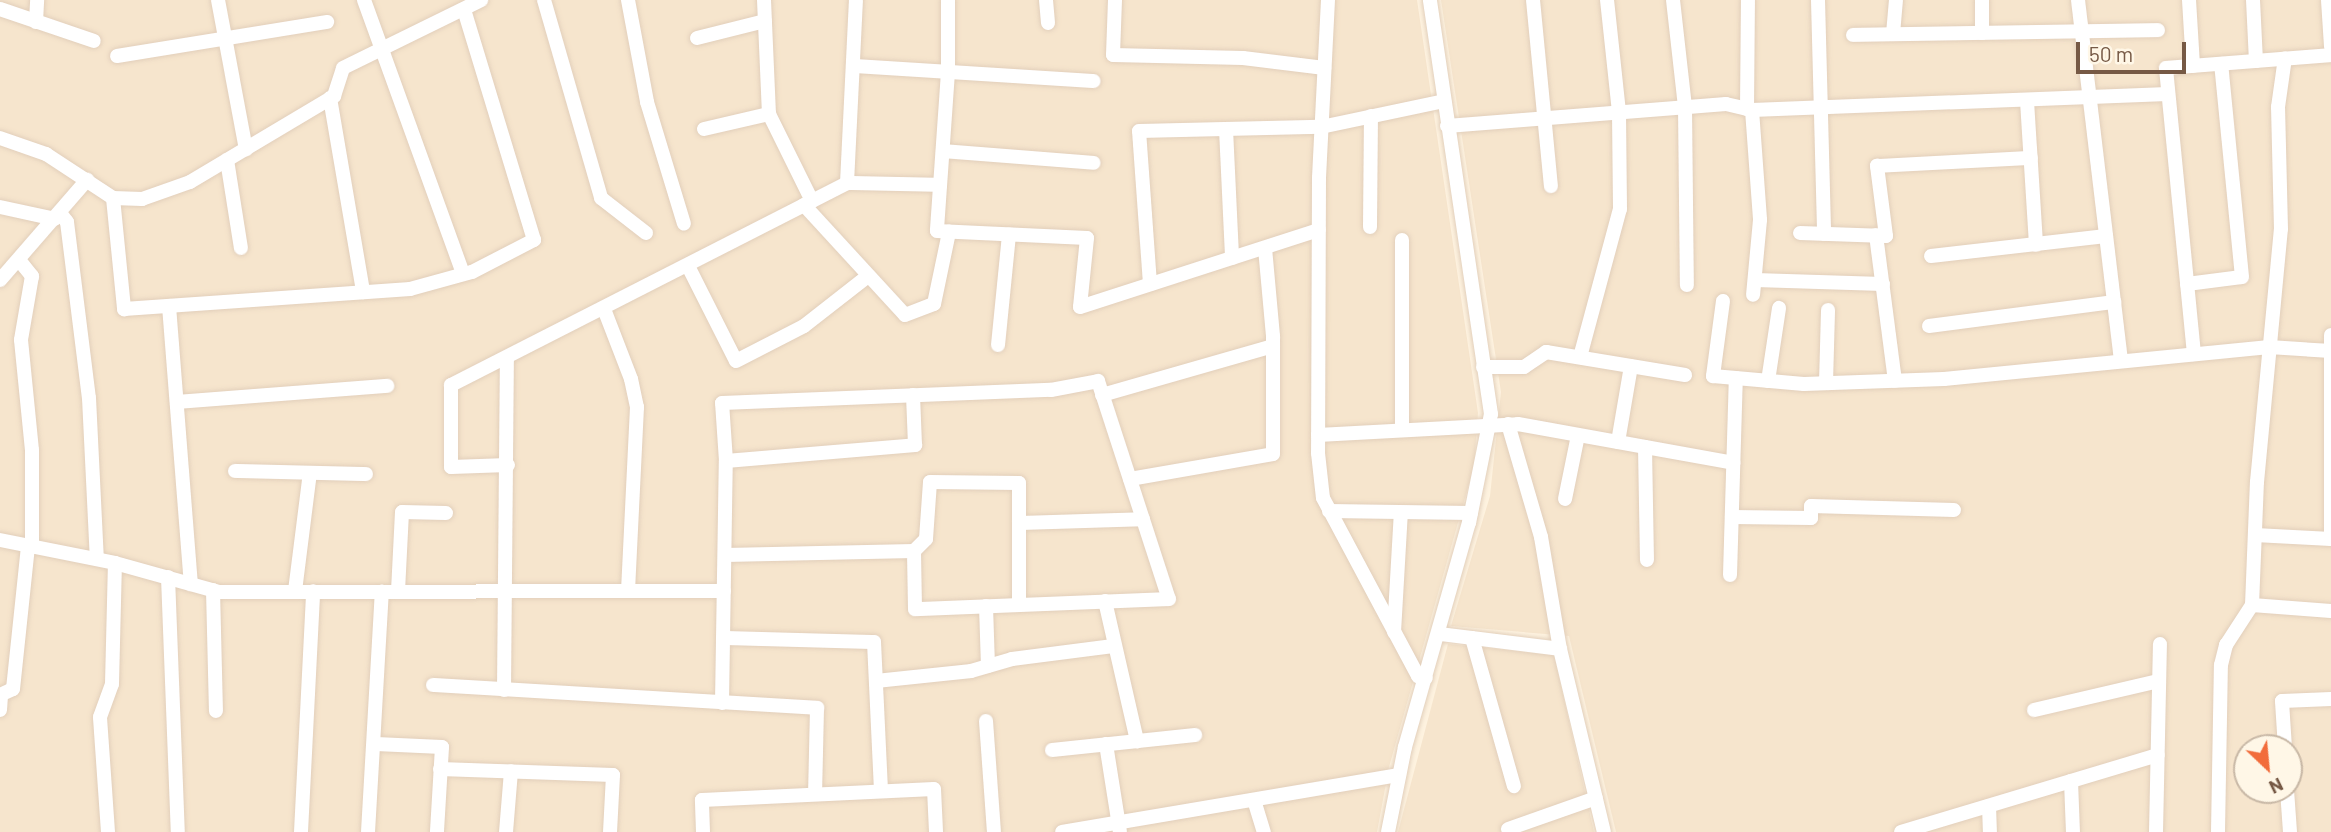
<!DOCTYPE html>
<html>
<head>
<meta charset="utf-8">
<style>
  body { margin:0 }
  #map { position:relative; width:2331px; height:832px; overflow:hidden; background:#fef3e0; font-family:Barlow,sans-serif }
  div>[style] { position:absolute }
  .residential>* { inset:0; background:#f6e5cd }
  .roads { filter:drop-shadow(0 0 2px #e2cfbb) drop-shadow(0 0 2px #e2cfbb) }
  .minor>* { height:14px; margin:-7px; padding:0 7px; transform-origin:7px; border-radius:7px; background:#fff }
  span { translate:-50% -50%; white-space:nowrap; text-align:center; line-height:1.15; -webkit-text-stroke:7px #fff7e7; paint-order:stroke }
  .north { position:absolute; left:2233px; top:734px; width:70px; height:70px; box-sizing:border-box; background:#fff7e7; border:2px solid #c8b8a6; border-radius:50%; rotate:154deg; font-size:19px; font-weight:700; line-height:28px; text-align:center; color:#765945 }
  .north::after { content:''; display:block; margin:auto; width:24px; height:32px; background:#f26c3b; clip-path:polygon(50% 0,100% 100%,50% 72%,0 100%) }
  .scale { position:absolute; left:2076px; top:42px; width:110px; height:32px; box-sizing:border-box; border:4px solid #765945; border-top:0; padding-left:9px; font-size:21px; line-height:24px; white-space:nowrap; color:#765945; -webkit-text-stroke:5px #fff7e7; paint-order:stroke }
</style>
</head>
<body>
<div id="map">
  <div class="residential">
    <i style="clip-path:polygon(0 0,1417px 0,1478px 413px,1474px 466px,1389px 767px,1377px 832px,0 832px)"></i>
    <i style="clip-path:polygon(evenodd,1441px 0,2331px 0,2331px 832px,1616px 832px,1569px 636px,1451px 626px,1490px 496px,1501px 392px,1441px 0,2247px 748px,2289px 748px,2289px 790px,2247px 790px,2247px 748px)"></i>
    <i style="clip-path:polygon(1448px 644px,1554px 655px,1594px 832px,1398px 832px)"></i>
  </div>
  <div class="roads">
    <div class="minor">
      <i style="left:218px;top:0;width:152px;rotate:79.4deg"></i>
      <i style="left:364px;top:0;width:291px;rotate:70.1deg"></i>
      <i style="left:544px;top:0;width:206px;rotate:73.9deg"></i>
      <i style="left:601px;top:198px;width:57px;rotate:37.9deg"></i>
      <i style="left:628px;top:0;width:104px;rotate:79.4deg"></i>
      <i style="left:647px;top:102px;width:127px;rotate:73.1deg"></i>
      <i style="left:764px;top:0;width:114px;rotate:87.5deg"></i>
      <i style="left:769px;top:114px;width:97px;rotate:63.7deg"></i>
      <i style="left:948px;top:0;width:72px;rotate:90deg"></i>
      <i style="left:948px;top:72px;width:159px;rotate:94deg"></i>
      <i style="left:937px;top:231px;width:150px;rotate:2.7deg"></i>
      <i style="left:1087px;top:238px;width:69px;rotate:95.8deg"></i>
      <i style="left:1080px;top:307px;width:251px;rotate:-17.9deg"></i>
      <i style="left:1046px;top:0;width:23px;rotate:85deg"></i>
      <i style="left:1115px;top:0;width:55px;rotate:92.1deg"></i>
      <i style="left:1113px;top:55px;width:130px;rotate:1.3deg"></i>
      <i style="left:1243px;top:58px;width:82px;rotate:7deg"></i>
      <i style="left:1328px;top:0;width:178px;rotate:92.9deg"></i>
      <i style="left:1319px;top:178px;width:275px;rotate:90.2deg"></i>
      <i style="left:1318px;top:453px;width:45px;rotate:83.7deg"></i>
      <i style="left:1323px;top:498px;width:202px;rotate:61.9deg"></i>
      <i style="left:1418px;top:676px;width:8px;rotate:14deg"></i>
      <i style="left:1533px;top:0;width:187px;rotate:84.5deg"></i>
      <i style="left:1673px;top:0;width:108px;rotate:83.6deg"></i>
      <i style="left:1685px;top:107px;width:178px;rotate:89.4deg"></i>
      <i style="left:1818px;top:0;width:234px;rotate:88.5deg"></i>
      <i style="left:1982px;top:0;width:33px;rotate:90deg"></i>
      <i style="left:2078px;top:0;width:363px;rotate:83.2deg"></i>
      <i style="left:2189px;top:0;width:66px;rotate:86.5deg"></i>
      <i style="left:2253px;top:0;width:61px;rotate:87.2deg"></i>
      <i style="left:2328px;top:0;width:47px;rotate:86.3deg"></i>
      <i style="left:0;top:9px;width:99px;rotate:18.8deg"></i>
      <i style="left:36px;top:22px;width:22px;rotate:-87deg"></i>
      <i style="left:1893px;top:34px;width:34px;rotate:-85deg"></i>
      <i style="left:1853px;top:35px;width:305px;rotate:-0.9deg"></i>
      <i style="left:697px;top:38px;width:70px;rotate:-14deg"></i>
      <i style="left:117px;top:56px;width:213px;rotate:-9.2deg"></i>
      <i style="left:854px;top:66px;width:240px;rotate:3.6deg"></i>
      <i style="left:330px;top:98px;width:197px;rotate:80.3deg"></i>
      <i style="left:2027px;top:101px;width:144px;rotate:86.4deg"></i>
      <i style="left:1747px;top:109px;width:109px;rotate:-89.5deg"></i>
      <i style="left:1752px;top:110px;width:110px;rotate:85.8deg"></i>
      <i style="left:1760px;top:220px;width:75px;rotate:95.3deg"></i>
      <i style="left:1447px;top:126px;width:280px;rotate:-4.5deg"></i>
      <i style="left:1726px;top:104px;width:27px;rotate:13deg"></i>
      <i style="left:1752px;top:110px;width:416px;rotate:-2.2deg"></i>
      <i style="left:704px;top:129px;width:67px;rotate:-13deg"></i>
      <i style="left:1226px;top:129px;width:129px;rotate:87.3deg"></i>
      <i style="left:0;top:138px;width:49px;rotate:19.2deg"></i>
      <i style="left:46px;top:154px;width:80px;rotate:33.3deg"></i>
      <i style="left:113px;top:198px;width:29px;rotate:2deg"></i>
      <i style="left:142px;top:199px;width:51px;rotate:-19.5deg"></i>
      <i style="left:190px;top:182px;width:168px;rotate:-30.8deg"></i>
      <i style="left:334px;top:96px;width:29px;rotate:-72deg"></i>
      <i style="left:343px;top:68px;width:154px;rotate:-26.2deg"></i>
      <i style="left:943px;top:151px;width:151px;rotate:4.5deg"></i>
      <i style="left:227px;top:160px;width:89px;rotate:81deg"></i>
      <i style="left:847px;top:183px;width:183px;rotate:-87.2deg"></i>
      <i style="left:113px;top:198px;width:112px;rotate:84.3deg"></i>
      <i style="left:124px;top:309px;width:287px;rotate:-4deg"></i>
      <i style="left:410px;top:289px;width:64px;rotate:-15.3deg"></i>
      <i style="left:472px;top:272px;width:70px;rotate:-27.3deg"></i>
      <i style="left:534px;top:240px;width:241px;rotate:-106.9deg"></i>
      <i style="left:804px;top:205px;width:149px;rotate:47.4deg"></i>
      <i style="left:905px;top:315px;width:31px;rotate:-21deg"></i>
      <i style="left:934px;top:304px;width:74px;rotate:-78.2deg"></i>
      <i style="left:0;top:207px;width:56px;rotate:12.3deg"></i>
      <i style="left:60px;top:213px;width:11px;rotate:52deg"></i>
      <i style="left:67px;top:222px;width:177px;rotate:82.9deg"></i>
      <i style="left:89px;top:398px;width:161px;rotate:87.2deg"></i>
      <i style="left:1370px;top:227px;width:111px;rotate:-89.5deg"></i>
      <i style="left:1800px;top:233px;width:86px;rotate:2deg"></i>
      <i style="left:1886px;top:236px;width:71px;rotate:-97.3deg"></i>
      <i style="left:1877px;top:166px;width:154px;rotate:-3deg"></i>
      <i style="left:1876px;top:235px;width:147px;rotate:82.6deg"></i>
      <i style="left:1931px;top:256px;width:176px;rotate:-6.5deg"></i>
      <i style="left:19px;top:260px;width:21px;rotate:51deg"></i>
      <i style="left:32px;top:276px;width:65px;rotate:99.8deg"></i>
      <i style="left:21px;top:340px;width:111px;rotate:84.3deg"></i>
      <i style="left:32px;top:450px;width:97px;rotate:90deg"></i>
      <i style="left:688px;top:266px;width:106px;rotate:63.2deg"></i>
      <i style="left:736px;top:361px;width:76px;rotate:-27.2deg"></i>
      <i style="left:804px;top:326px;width:81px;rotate:-38deg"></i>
      <i style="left:0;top:280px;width:133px;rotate:-49deg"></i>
      <i style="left:1755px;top:280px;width:128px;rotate:1.8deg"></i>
      <i style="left:1150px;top:284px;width:153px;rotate:-94.1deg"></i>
      <i style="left:1139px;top:131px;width:182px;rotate:-1.3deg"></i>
      <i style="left:1321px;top:127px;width:126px;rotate:-11.9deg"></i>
      <i style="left:2187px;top:284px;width:55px;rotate:-7.3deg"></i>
      <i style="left:2242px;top:277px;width:214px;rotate:-95.6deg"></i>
      <i style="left:1723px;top:301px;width:76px;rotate:97.6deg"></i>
      <i style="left:1713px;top:376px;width:91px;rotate:5deg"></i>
      <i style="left:1804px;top:384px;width:140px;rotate:-2deg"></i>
      <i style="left:1944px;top:379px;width:327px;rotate:-5.6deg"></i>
      <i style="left:2269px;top:347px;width:62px;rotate:3.7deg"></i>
      <i style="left:169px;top:306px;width:279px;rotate:85.5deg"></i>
      <i style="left:604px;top:309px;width:75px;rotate:68.9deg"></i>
      <i style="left:631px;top:379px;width:29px;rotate:78deg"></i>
      <i style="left:637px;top:407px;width:184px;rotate:92.8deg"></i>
      <i style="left:1929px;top:326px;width:187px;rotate:-7.4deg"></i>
      <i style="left:998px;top:345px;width:111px;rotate:-84.3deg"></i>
      <i style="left:2194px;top:354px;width:287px;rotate:-95.6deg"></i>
      <i style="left:2166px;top:68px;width:166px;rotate:-4.5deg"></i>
      <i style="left:1580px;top:357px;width:153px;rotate:-74.9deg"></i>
      <i style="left:1620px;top:209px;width:97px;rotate:-90.6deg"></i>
      <i style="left:1619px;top:112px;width:113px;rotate:-96.1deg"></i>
      <i style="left:1483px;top:367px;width:41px"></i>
      <i style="left:1524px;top:367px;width:27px;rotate:-34deg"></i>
      <i style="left:1546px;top:352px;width:141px;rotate:9.4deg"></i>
      <i style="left:1768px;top:381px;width:74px;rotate:-81.4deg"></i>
      <i style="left:1826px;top:383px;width:73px;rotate:-88.4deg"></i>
      <i style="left:1102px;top:395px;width:178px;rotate:-16deg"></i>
      <i style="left:177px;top:402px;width:211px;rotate:-4.4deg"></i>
      <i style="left:1508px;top:424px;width:118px;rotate:73.7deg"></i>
      <i style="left:1541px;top:537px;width:114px;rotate:80.4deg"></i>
      <i style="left:1402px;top:429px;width:189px;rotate:-90deg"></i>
      <i style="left:1318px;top:435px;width:200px;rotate:-3.1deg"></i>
      <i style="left:1518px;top:424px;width:219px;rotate:10.2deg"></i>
      <i style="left:1618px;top:442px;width:77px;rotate:-80.3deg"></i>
      <i style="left:1645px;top:447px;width:113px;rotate:89deg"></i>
      <i style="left:726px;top:461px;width:190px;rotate:-4.8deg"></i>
      <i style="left:915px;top:445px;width:50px;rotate:-92.3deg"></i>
      <i style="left:508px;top:465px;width:57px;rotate:178deg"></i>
      <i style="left:451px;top:467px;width:82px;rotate:-90deg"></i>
      <i style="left:451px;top:385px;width:445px;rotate:-27deg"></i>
      <i style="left:847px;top:183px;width:93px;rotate:1.2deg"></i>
      <i style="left:235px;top:471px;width:131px;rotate:1.3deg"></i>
      <i style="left:1130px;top:479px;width:145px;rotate:-9.9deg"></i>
      <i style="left:1273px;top:454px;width:118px;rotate:-90deg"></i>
      <i style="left:1273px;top:336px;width:88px;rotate:-95.2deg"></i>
      <i style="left:1565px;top:499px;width:65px;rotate:-78.5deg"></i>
      <i style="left:1329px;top:511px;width:142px;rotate:0.8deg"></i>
      <i style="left:1732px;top:517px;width:79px;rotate:0.7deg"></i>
      <i style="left:1811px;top:518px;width:12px;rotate:-90deg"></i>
      <i style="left:1811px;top:506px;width:143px;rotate:1.6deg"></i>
      <i style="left:1019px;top:523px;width:124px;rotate:-1.8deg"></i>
      <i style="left:2255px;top:535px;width:76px;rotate:3deg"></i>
      <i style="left:2331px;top:539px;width:204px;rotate:-90deg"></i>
      <i style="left:0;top:540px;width:117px;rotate:11.3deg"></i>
      <i style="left:115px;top:563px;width:108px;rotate:15.6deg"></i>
      <i style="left:219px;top:592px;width:505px;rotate:-0.11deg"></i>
      <i style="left:725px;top:555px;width:189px;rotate:-1.2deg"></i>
      <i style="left:914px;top:551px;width:17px;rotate:-45deg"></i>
      <i style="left:926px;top:539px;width:57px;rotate:-86deg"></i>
      <i style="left:930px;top:482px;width:89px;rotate:0.6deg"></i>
      <i style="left:1019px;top:483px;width:122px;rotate:90deg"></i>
      <i style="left:1730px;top:575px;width:197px;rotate:-88.3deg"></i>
      <i style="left:168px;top:577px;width:255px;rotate:87.8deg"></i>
      <i style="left:213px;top:590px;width:121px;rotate:88.6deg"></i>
      <i style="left:295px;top:591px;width:119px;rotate:-82.8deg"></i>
      <i style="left:398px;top:591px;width:79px;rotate:-87.1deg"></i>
      <i style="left:402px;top:512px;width:44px;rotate:1.3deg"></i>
      <i style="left:1105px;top:601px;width:144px;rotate:77.1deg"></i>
      <i style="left:2252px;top:605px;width:79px;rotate:4.3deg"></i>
      <i style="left:986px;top:606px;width:60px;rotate:88.1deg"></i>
      <i style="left:1394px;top:632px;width:120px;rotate:-86.7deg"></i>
      <i style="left:1440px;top:634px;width:121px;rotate:7.1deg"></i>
      <i style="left:1560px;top:649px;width:188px;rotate:76.5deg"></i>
      <i style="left:723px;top:638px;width:151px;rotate:1.5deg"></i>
      <i style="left:874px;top:642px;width:149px;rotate:87.3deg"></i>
      <i style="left:1472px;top:638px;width:154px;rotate:74.2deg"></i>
      <i style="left:876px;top:681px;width:96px;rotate:-6deg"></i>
      <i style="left:971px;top:671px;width:43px;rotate:-16.3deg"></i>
      <i style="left:1012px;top:659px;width:102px;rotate:-7.3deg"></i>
      <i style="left:433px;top:685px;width:385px;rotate:3.4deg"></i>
      <i style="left:817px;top:708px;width:86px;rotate:91.3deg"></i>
      <i style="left:504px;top:690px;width:330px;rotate:-89.5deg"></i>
      <i style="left:0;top:695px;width:14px;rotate:-25deg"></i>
      <i style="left:13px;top:689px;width:144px;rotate:-84deg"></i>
      <i style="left:722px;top:703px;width:242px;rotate:-89.1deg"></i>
      <i style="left:726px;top:461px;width:58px;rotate:-93.9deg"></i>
      <i style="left:722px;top:403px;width:329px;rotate:-2.3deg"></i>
      <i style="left:1051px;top:390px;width:48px;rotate:-10.8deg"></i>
      <i style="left:1098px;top:381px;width:229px;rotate:72deg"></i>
      <i style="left:1169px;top:599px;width:254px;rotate:177.7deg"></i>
      <i style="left:915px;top:609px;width:58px;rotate:-91deg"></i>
      <i style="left:0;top:710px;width:15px;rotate:-86deg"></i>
      <i style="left:2034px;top:710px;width:128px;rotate:-13.1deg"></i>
      <i style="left:986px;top:721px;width:111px;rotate:85.9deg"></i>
      <i style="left:376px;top:744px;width:66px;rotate:2.6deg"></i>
      <i style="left:442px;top:747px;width:85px;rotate:93.4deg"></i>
      <i style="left:1106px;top:744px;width:89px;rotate:81deg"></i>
      <i style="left:2285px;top:748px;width:47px;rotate:-93.7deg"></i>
      <i style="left:2282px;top:701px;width:49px;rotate:-2.3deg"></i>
      <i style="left:1052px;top:750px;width:144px;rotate:-6deg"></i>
      <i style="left:440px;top:769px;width:173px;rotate:2deg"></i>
      <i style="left:613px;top:775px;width:57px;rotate:93deg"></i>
      <i style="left:2071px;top:781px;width:51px;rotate:87.8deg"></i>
      <i style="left:2287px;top:790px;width:42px;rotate:85.9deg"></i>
      <i style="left:1254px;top:800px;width:34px;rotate:73deg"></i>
      <i style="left:1989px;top:806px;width:26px;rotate:88deg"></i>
      <i style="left:1508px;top:829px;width:93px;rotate:-19.4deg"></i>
      <i style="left:108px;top:832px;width:115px;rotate:-94deg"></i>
      <i style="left:100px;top:717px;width:35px;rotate:-70deg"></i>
      <i style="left:112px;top:684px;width:121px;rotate:-88.6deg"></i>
      <i style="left:301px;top:832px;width:241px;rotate:-87.1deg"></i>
      <i style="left:368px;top:832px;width:241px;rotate:-86.7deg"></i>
      <i style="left:506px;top:832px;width:61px;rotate:-85.3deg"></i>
      <i style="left:703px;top:832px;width:32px;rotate:-92deg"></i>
      <i style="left:702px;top:800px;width:232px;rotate:-2.7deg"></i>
      <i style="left:934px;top:789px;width:43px;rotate:87.3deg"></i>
      <i style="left:1062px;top:832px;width:342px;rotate:-9.6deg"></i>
      <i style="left:1388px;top:832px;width:87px;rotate:-78.7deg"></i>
      <i style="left:1405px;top:747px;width:233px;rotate:-74.1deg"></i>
      <i style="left:1469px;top:523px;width:111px;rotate:-78.6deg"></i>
      <i style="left:1491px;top:414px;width:418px;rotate:-98.4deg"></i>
      <i style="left:1901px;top:832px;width:268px;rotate:-16.7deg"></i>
      <i style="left:2156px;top:832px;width:188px;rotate:-88.8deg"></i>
      <i style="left:2218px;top:832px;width:167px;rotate:-89deg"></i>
      <i style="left:2221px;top:665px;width:21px;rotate:-76deg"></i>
      <i style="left:2226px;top:645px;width:48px;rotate:-57deg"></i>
      <i style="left:2252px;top:605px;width:123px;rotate:-87.7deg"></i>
      <i style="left:2257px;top:482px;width:254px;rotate:-84.6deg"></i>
      <i style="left:2281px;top:229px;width:122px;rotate:-91.4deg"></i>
      <i style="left:2278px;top:107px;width:49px;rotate:-81.9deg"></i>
    </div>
  </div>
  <div class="north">N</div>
  <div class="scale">50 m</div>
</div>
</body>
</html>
